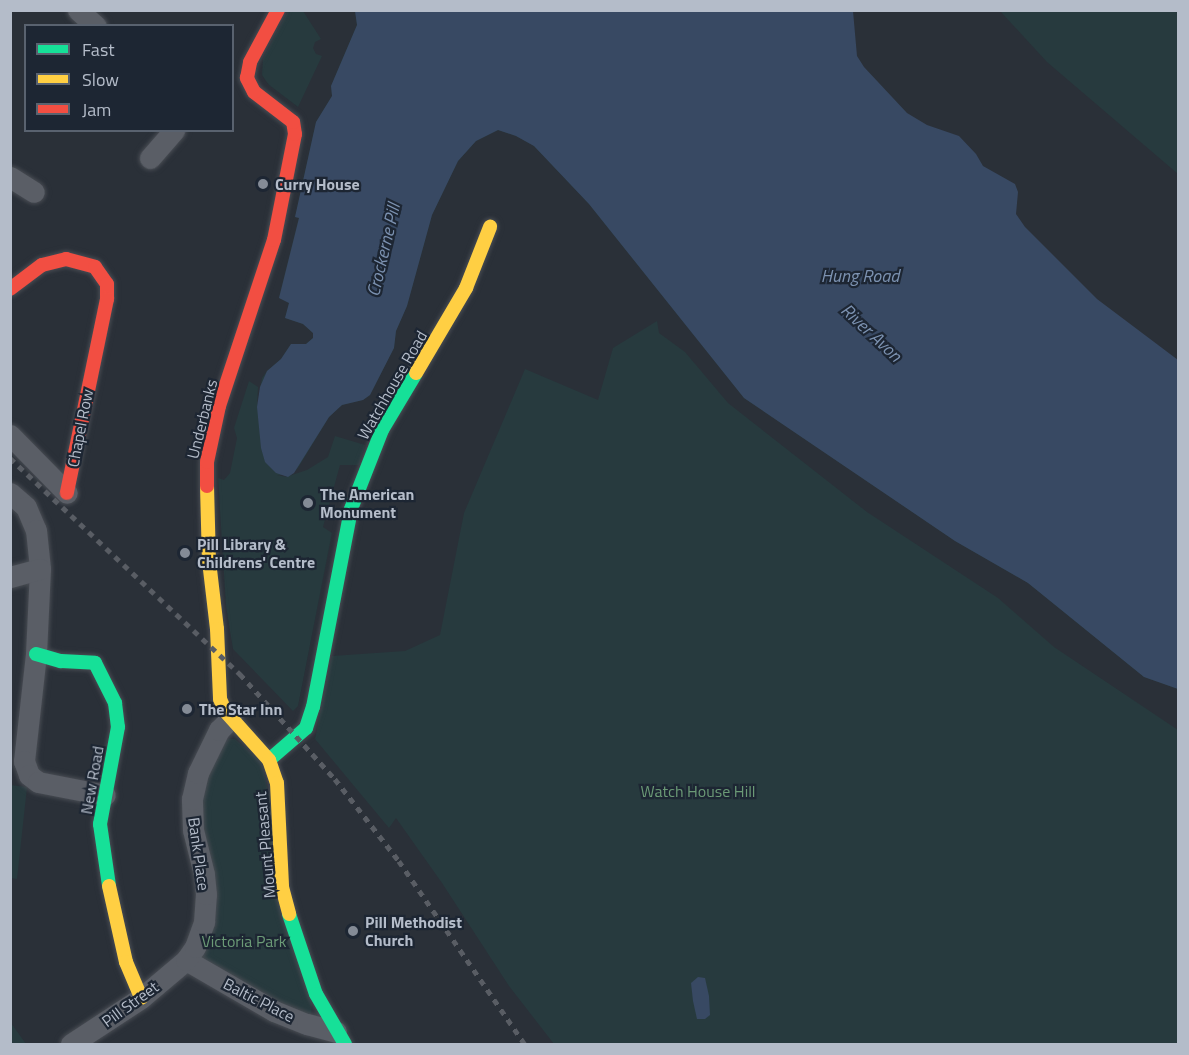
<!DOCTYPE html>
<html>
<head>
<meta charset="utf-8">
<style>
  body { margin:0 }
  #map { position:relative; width:1189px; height:1055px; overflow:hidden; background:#2a3038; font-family:"Titillium Web",sans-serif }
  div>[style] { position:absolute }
  .green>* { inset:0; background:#273a3e }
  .water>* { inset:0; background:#384963 }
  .roads { filter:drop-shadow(0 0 2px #484c53) drop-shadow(0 0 2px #484c53) }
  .street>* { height:21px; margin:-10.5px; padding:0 10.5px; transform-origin:10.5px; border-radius:10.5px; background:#5a5e66 }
  .fast>* { height:14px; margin:-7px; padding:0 7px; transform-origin:7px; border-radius:7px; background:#16e098 }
  .slow>* { height:14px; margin:-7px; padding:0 7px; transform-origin:7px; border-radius:7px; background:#ffcf43 }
  .jam>* { height:14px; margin:-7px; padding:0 7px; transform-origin:7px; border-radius:7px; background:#f24e42 }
  .rail>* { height:4.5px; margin-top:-2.25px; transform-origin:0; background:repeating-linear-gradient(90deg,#595d64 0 6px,transparent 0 12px) }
  .dots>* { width:16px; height:16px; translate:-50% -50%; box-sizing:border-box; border:3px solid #1d2633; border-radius:50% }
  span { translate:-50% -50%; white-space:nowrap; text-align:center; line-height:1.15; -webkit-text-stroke:4.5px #1d2633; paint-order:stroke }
  .poi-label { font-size:16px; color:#b4bcc9; font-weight:700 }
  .left { translate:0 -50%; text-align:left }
  .street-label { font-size:16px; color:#b4bcc9 }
  .park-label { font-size:16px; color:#6b9a76 }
  .water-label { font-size:18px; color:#7c92b1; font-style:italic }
  .frame { position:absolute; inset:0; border:12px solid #b4bcc9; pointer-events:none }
  .legend { position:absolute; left:24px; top:24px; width:210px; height:108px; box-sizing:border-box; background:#1d2633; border:2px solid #59626f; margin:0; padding:8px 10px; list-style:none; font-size:18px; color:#b4bcc9 }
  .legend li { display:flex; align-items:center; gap:12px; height:30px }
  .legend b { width:30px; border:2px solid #59626f }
</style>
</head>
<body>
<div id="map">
  <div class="green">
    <i style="clip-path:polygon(288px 11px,303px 11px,321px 39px,315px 42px,313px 48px,316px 54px,322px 56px,298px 107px,269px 85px,262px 75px,263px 59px)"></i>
    <i style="clip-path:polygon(355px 11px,471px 11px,283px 475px,277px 475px,287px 477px,469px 60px,1178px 689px,1144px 677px,1028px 583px,955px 541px,744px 398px,589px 204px,534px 146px,516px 136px,498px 130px,476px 141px,458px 161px,432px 215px,407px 306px,396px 331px,394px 348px,370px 395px,363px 400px,342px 405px,329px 417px,298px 468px,289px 476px,307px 470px,328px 457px,335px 436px,365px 445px,359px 465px,340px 465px,323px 527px,332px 533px,298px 706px,293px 711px,233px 649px,226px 606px,218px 478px,224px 480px,230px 473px,237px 438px,234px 428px,249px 381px,258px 387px,257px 406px,262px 378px,267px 371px,281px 359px,291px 344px,306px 344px,313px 338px,313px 333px,303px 324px,285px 318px,289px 303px,279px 298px,299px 218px,295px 217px,316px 122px,332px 96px,331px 86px,357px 25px)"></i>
    <i style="clip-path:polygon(1000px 11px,1178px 11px,1178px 174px,1047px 62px)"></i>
    <i style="clip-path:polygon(657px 321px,659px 333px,685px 352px,728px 403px,867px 512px,998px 598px,1054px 647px,1178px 730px,1178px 1044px,554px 1044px,509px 986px,442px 883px,396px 818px,389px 828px,315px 739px,332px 656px,405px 651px,440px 635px,464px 513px,525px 369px,598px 400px,613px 348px)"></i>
    <i style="clip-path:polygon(228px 739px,235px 739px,262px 763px,312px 1004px,311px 1016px,305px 1017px,210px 968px,202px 955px,202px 791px,210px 765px,223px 743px)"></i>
    <i style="clip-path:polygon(10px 785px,27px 787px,17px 879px,11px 878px)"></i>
    <i style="clip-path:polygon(10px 1023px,11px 1023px,26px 1044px,11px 1044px)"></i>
  </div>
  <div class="water">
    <i style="clip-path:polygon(355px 11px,853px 11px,857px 56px,864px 67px,907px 113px,927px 125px,959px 136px,976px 154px,983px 166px,1015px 184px,1018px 192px,1016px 214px,1025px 227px,1097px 299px,1178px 360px,1178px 689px,1144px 677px,1028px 583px,955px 541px,744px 398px,589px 204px,534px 146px,516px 136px,498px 130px,476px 141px,458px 161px,432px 215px,407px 306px,396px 331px,394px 348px,370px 395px,363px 400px,342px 405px,329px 417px,294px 473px,288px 477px,276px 473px,265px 462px,261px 448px,257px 407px,260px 387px,267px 371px,281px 359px,291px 344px,306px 344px,313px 338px,313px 333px,303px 324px,285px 318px,289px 303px,279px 298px,299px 218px,295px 217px,316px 122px,332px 96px,331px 86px,357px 25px)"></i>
    <i style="clip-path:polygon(698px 977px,705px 978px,709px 996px,710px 1015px,705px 1019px,697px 1019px,693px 1001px,691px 983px)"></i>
  </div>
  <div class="roads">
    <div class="street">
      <i style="left:78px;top:10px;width:24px;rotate:42deg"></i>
      <i style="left:150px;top:158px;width:37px;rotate:-49deg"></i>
      <i style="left:10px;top:177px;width:28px;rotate:32deg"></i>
      <i style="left:10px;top:435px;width:81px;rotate:45.5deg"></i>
      <i style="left:10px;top:493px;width:21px;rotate:41deg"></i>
      <i style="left:26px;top:507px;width:25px;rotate:67deg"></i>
      <i style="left:36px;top:530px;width:39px;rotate:84deg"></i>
      <i style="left:40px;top:569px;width:85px;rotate:92.7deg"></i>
      <i style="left:36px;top:654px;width:108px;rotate:96.4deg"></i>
      <i style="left:24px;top:761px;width:15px;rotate:70deg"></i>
      <i style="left:29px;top:775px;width:11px;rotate:38deg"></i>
      <i style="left:38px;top:782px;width:68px;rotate:11deg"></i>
      <i style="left:10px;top:577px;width:31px;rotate:-15deg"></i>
      <i style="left:186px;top:960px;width:102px;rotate:30.1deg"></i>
      <i style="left:274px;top:1011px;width:35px;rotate:22deg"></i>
      <i style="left:307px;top:1024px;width:30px;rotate:15deg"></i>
      <i style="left:71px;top:1044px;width:84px;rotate:-33.3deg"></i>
      <i style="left:141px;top:998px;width:59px;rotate:-40.2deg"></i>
      <i style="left:186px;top:960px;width:16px;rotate:-55deg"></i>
      <i style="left:195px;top:947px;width:27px;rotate:-70deg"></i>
      <i style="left:204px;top:922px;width:28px;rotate:-86deg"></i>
      <i style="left:206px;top:894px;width:20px;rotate:-96deg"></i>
      <i style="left:204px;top:874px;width:45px;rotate:-104deg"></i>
      <i style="left:193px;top:830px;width:31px;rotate:-92deg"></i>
      <i style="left:192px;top:799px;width:27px;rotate:-77deg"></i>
      <i style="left:198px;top:773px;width:48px;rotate:-64deg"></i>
      <i style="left:219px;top:730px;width:17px;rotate:-45deg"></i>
    </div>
    <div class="fast">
      <i style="left:36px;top:654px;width:26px;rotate:16deg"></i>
      <i style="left:61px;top:661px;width:34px;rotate:3deg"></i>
      <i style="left:95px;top:663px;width:45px;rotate:63.4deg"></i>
      <i style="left:115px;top:703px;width:24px;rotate:83deg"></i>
      <i style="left:118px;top:727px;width:99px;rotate:100.5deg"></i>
      <i style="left:100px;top:824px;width:63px;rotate:81.7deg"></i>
      <i style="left:269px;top:760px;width:49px;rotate:-40.9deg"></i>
      <i style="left:306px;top:728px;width:22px;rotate:-72deg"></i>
      <i style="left:313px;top:707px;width:202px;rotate:-79.1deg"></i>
      <i style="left:351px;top:509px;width:85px;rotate:-68.6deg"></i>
      <i style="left:382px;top:430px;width:66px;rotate:-59.2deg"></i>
      <i style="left:289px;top:914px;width:84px;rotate:71.4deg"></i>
      <i style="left:316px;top:994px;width:58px;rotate:59.9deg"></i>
    </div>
    <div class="slow">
      <i style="left:416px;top:373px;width:99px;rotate:-59.5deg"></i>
      <i style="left:466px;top:288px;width:66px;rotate:-68.5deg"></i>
      <i style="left:207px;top:486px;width:75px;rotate:88.5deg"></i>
      <i style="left:209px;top:561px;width:68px;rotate:83.3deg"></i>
      <i style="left:217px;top:629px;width:70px;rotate:87.5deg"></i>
      <i style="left:220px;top:699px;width:13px;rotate:67deg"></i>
      <i style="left:225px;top:711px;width:66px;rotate:48.1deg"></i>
      <i style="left:269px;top:760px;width:24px;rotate:71deg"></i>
      <i style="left:277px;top:783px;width:104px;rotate:87.2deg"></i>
      <i style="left:282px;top:887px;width:28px;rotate:75deg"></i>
      <i style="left:109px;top:886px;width:78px;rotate:77.4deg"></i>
      <i style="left:126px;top:962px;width:39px;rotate:67deg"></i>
    </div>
    <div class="jam">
      <i style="left:10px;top:289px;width:40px;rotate:-37deg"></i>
      <i style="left:42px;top:265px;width:25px;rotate:-14deg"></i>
      <i style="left:66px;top:259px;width:30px;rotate:15deg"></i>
      <i style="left:95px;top:267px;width:21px;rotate:55deg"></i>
      <i style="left:107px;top:284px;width:15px;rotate:90deg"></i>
      <i style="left:107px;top:299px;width:198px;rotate:101.7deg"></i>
      <i style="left:207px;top:486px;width:24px;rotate:-90deg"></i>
      <i style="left:207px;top:462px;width:57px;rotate:-77.9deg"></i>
      <i style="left:219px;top:406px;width:175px;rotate:-71.7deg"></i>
      <i style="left:274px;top:240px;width:108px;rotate:-78.8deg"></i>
      <i style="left:295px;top:134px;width:12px;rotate:-99deg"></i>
      <i style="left:293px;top:122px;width:49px;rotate:-142.4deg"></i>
      <i style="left:254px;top:92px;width:16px;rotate:-117deg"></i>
      <i style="left:247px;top:78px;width:16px;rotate:-79deg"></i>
      <i style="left:250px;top:62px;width:59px;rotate:-61.7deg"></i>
    </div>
  </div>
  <div class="rail">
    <i style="left:10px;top:458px;width:316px;rotate:43.2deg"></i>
    <i style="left:240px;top:674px;width:142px;rotate:47.9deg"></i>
    <i style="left:335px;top:779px;width:104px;rotate:52deg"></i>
    <i style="left:399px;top:861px;width:222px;rotate:55.5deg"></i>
  </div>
  <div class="dots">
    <i style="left:263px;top:184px;background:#848b96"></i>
    <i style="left:308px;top:503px;background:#848b96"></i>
    <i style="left:185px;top:553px;background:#848b96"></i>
    <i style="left:187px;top:709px;background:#848b96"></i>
    <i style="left:353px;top:931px;background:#848b96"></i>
  </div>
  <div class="poi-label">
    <span class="left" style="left:275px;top:184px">Curry House</span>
    <span class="left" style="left:320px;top:503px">The American<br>Monument</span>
    <span class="left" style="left:197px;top:553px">Pill Library &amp;<br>Childrens' Centre</span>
    <span class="left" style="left:199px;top:709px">The Star Inn</span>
    <span class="left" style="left:365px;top:931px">Pill Methodist<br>Church</span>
  </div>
  <div class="street-label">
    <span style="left:392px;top:385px;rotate:-60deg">Watchhouse Road</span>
    <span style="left:202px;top:419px;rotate:-76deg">Underbanks</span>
    <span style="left:80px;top:428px;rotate:-79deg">Chapel Row</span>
    <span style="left:92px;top:780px;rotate:-80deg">New Road</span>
    <span style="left:265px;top:845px;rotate:-95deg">Mount Pleasant</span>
    <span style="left:199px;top:854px;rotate:82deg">Bank Place</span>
    <span style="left:259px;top:1000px;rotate:27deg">Baltic Place</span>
    <span style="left:130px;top:1004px;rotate:-36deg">Pill Street</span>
  </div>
  <div class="park-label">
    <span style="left:698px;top:791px">Watch House Hill</span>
    <span style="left:244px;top:941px">Victoria Park</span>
  </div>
  <div class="water-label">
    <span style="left:384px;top:250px;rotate:-77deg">Crockerne Pill</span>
    <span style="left:860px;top:276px">Hung Road</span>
    <span style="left:871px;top:333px;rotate:43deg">River Avon</span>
  </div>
  <div class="frame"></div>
  <ul class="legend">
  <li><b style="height:8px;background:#16e098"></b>Fast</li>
  <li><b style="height:8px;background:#ffcf43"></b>Slow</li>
  <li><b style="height:8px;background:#f24e42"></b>Jam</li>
  </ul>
</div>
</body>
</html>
